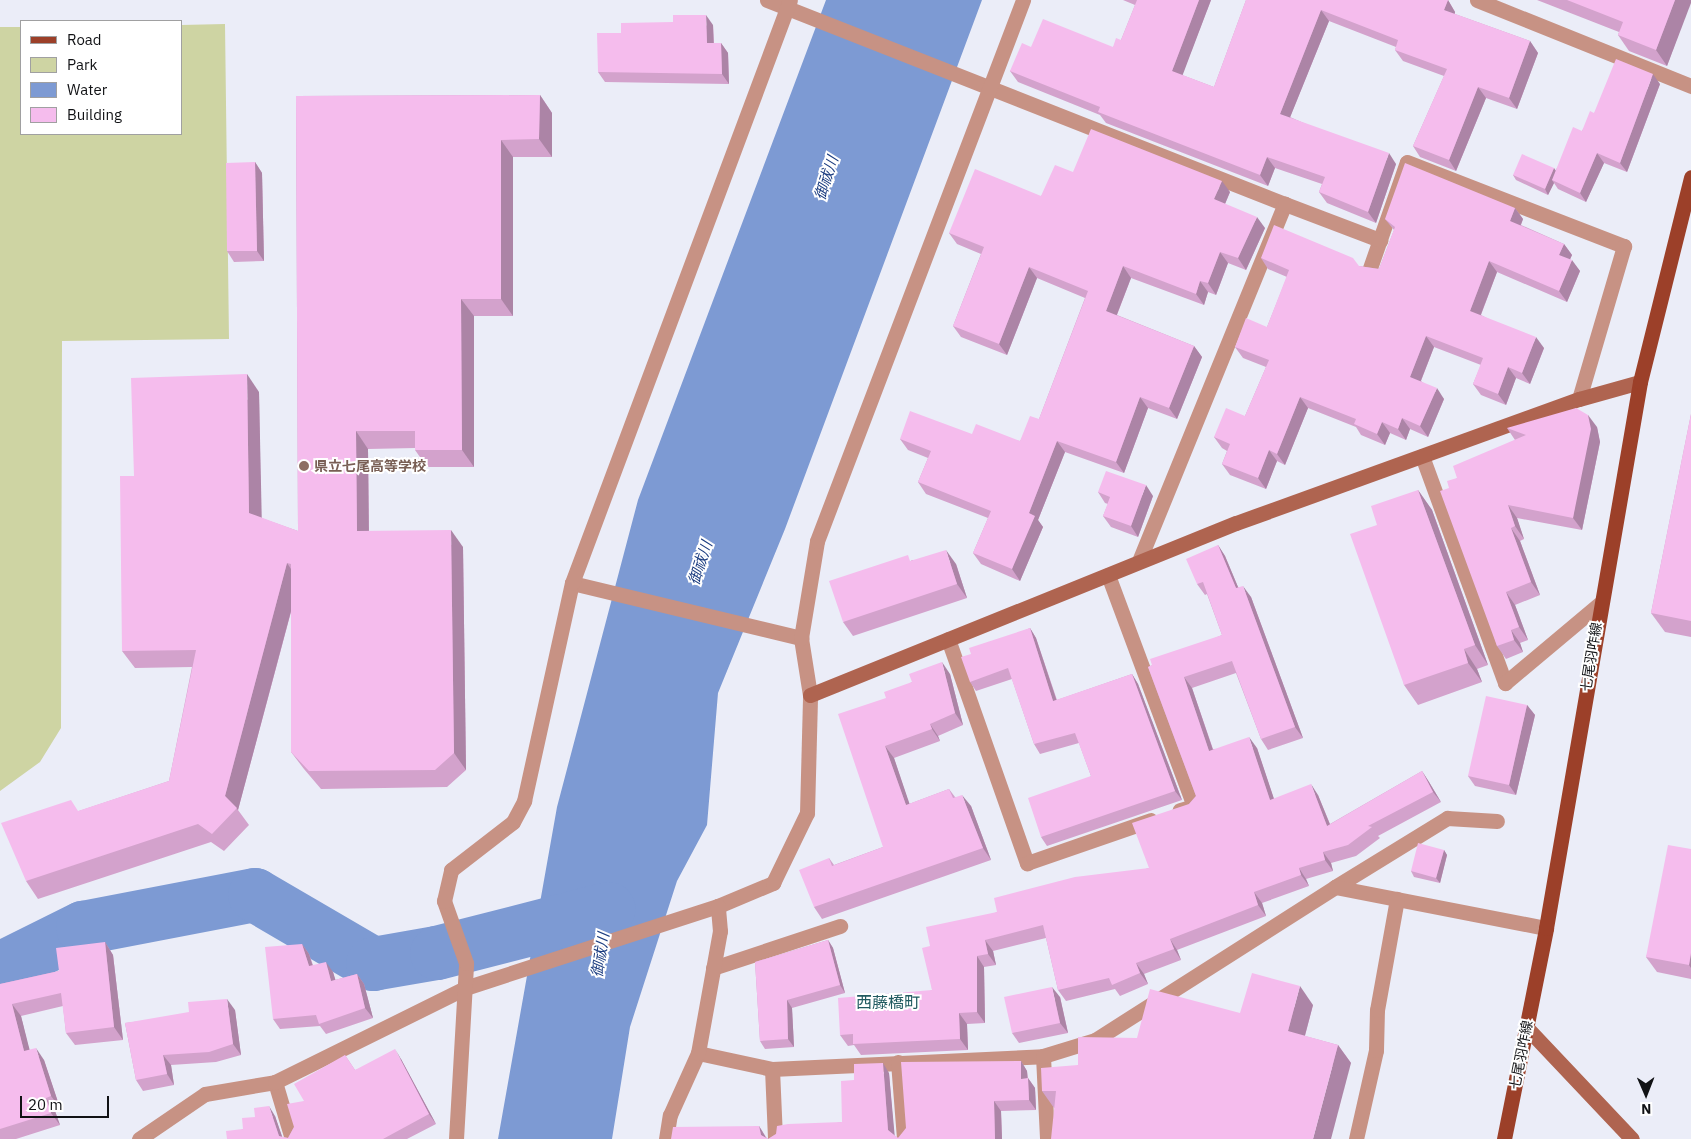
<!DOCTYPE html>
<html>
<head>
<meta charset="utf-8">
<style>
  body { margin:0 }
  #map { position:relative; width:1691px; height:1139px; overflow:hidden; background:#ebedf8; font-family:"IBM Plex Sans","Noto Sans JP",sans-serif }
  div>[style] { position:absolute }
  .green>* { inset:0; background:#ced4a3 }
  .water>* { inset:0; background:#7d9ad3 }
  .river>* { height:54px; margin:-27px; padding:0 27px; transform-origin:27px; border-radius:27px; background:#7d9ad3 }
  .lane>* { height:15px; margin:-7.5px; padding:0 7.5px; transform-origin:7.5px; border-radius:7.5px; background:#c79284 }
  .street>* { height:15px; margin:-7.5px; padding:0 7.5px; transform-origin:7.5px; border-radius:7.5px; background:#c79284 }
  .secondary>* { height:15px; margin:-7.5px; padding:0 7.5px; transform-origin:7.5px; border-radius:7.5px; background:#af6450 }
  .primary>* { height:15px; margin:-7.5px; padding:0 7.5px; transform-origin:7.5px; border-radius:7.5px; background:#9c4029 }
  .wall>* { inset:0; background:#d3a2cc }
  .shaded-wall>* { inset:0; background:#ac84a6 }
  .building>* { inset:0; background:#f5bced }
  .dots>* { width:14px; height:14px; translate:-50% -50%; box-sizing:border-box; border:2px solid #fff; border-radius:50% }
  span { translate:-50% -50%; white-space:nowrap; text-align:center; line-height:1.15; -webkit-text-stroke:4px #fff; paint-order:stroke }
  .education-label { font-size:14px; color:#785e54; font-weight:700 }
  .left { translate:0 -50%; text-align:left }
  .street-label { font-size:14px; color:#111215 }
  .water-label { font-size:15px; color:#1c3d80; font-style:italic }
  .quarter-label { font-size:16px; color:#205a60 }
  .legend { position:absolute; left:20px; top:20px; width:162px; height:115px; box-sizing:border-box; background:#fff; border:1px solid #a0a0a1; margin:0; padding:6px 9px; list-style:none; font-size:15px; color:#111215 }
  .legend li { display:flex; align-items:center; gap:10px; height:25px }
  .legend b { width:25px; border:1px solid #a0a0a1 }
  .north { position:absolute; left:1621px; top:1069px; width:50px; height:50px; -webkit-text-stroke:4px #fff; paint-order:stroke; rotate:179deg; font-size:14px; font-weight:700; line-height:20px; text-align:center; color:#111215 }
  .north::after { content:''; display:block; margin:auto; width:18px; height:22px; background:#111215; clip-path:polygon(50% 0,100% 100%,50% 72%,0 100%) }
  .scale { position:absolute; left:20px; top:1096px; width:89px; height:22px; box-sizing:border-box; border:2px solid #111215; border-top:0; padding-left:6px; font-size:15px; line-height:18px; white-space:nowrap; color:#111215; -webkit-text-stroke:4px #fff; paint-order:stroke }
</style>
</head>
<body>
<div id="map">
  <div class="green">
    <i style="clip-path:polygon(225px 24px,229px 339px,62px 341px,61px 728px,40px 762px,0 791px,0 27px,21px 27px,21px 134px,181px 134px,181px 25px)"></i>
  </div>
  <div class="water">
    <i style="clip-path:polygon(826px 0,982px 0,785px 529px,718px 693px,707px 825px,677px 881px,630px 1027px,612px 1139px,498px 1139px,557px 807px,638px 500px)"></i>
  </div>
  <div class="river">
    <i style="left:0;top:969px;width:93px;rotate:-26.3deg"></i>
    <i style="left:83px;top:928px;width:175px;rotate:-10.9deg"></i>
    <i style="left:255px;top:895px;width:137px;rotate:30.3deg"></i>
    <i style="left:373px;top:964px;width:65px;rotate:-9.8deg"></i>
    <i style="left:437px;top:953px;width:177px;rotate:-14.4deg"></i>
  </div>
  <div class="lane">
    <i style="left:1422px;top:456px;width:242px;rotate:69.9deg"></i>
    <i style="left:1505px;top:683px;width:123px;rotate:-40deg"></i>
  </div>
  <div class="street">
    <i style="left:767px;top:0;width:557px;rotate:21.5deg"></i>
    <i style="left:1477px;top:0;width:231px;rotate:21.9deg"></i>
    <i style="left:1370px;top:268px;width:112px;rotate:-70.8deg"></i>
    <i style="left:1407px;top:162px;width:233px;rotate:21.2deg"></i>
    <i style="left:1624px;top:246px;width:159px;rotate:106.4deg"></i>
    <i style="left:1139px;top:561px;width:386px;rotate:-67.8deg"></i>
    <i style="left:1285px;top:204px;width:102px;rotate:20.8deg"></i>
    <i style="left:1108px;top:575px;width:246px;rotate:69.6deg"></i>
    <i style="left:1194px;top:806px;width:15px;rotate:164deg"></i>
    <i style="left:572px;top:583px;width:236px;rotate:13.5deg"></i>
    <i style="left:948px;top:639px;width:238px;rotate:70.6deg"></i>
    <i style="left:1027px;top:863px;width:131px;rotate:-19.1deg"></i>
    <i style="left:1335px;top:887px;width:132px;rotate:-31.6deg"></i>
    <i style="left:1447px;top:818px;width:50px;rotate:3.4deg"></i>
    <i style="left:713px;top:968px;width:134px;rotate:-18.3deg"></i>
    <i style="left:698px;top:1053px;width:76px;rotate:12.2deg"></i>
    <i style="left:772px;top:1069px;width:271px;rotate:-2.7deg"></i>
    <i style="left:1043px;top:1056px;width:83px;rotate:87.2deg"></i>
    <i style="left:1043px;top:1056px;width:54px;rotate:-17.1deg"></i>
    <i style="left:1095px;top:1040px;width:285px;rotate:-32.5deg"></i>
    <i style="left:1335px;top:887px;width:215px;rotate:11deg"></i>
    <i style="left:898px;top:1062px;width:77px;rotate:85.5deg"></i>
    <i style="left:772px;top:1069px;width:70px;rotate:87.5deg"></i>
    <i style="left:275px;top:1082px;width:59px;rotate:73.4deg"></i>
    <i style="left:139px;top:1139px;width:80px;rotate:-34.3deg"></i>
    <i style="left:205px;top:1094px;width:71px;rotate:-9.7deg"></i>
    <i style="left:275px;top:1082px;width:212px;rotate:-26.3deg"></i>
    <i style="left:465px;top:988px;width:266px;rotate:-18deg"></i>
    <i style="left:718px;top:906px;width:60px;rotate:-22.7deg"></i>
    <i style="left:773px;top:883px;width:78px;rotate:-64.1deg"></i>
    <i style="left:807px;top:813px;width:118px;rotate:-88.5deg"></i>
    <i style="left:810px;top:695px;width:58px;rotate:-99deg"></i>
    <i style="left:801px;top:638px;width:98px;rotate:-80.6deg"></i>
    <i style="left:817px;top:541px;width:579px;rotate:-69.15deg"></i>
    <i style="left:456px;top:1139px;width:176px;rotate:-86.7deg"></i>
    <i style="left:466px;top:963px;width:66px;rotate:-109.5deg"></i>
    <i style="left:444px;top:901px;width:32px;rotate:-77deg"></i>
    <i style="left:451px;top:870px;width:78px;rotate:-37.7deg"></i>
    <i style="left:513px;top:822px;width:24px;rotate:-62deg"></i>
    <i style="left:524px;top:801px;width:223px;rotate:-77.6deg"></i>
    <i style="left:572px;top:583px;width:622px;rotate:-69.5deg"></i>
    <i style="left:666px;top:1139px;width:24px;rotate:-81deg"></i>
    <i style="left:670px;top:1115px;width:68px;rotate:-65.7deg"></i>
    <i style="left:698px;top:1053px;width:124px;rotate:-79.8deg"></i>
    <i style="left:720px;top:931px;width:25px;rotate:-95deg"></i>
    <i style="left:1356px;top:1139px;width:91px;rotate:-77.3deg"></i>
    <i style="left:1376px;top:1050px;width:40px;rotate:-88.6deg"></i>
    <i style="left:1377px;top:1010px;width:113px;rotate:-79.8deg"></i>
  </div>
  <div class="secondary">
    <i style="left:810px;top:695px;width:459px;rotate:-22deg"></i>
    <i style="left:1236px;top:523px;width:365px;rotate:-19.9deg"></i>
    <i style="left:1579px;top:399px;width:63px;rotate:-15.6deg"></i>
    <i style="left:1526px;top:1027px;width:154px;rotate:46.6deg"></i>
  </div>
  <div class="primary">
    <i style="left:1504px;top:1139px;width:215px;rotate:-78.7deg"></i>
    <i style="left:1546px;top:928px;width:554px;rotate:-80.23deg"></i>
    <i style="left:1640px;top:382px;width:211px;rotate:-76deg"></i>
  </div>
  <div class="wall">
    <i style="clip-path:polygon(1123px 0,1211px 0,1182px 75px,1214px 87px,1246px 0,1448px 0,1455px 12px,1455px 14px,1530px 41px,1538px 53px,1517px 109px,1486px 98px,1456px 171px,1420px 157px,1413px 146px,1444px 76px,1403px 61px,1395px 50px,1396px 47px,1329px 21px,1290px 117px,1396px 164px,1376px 223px,1327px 203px,1319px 192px,1322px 184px,1275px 168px,1268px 186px,1106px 123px,1100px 115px,1018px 82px,1010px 71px,1031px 47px,1113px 47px,1121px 40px,1135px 5px)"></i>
    <i style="clip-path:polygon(1537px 0,1691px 0,1667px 66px,1629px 51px,1618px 35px,1619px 32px)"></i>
    <i style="clip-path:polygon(713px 25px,714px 43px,721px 43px,728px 53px,729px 84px,605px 82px,598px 72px,621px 33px)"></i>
    <i style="clip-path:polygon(1660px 84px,1627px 172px,1604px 163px,1586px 202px,1558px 189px,1554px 183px,1548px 195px,1516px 180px,1513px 175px,1554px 168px,1555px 171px,1594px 113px)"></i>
    <i style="clip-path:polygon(540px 95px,552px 113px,552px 157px,513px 157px,513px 316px,474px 316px,474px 467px,427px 467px,415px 450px,415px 448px,368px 449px,369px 531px,463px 547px,466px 770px,447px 787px,321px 789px,304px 769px,291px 752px,291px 612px,238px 810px,249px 825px,224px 851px,211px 842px,38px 899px,26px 881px,79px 811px,169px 781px,192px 667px,135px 668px,122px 651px,134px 476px,259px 392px,261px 518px,298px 531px,296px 96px)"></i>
    <i style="clip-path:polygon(255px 162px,262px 173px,264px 261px,234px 262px,227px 251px)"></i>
    <i style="clip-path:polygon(1073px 172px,1230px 192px,1225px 204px,1265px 228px,1246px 270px,1228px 263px,1216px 295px,1208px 292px,1204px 305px,1131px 278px,1117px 315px,1194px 346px,1202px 357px,1177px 419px,1148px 408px,1124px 473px,1065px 452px,1038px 520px,1043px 527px,1020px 581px,981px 564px,973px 553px,988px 518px,926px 494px,918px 482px,928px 458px,908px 450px,900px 439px,972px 434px,1020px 441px,1039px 419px,1085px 298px,1037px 278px,1007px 355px,961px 337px,953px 326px,981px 254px,957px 244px,949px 233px,1041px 196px)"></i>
    <i style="clip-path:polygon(1515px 208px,1523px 219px,1521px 225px,1564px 244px,1572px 255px,1570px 259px,1580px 271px,1567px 302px,1497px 272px,1481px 315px,1544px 348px,1530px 384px,1516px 378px,1506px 405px,1481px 395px,1473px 384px,1481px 365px,1434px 347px,1421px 381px,1444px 399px,1428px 437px,1410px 429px,1406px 440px,1390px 433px,1385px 445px,1361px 435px,1356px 427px,1308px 408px,1285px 465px,1277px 461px,1266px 489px,1230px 475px,1222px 464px,1227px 451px,1222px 448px,1214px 437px,1245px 416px,1266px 367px,1243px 358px,1235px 347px,1267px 327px,1287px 277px,1268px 269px,1261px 258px,1359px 266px,1379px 269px,1394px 230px,1385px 219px)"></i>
    <i style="clip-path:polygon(1691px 414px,1691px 637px,1665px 632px,1651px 613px)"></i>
    <i style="clip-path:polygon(1597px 427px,1600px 442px,1582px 530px,1517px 518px,1524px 539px,1520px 541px,1540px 595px,1515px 605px,1528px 640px,1520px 643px,1523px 652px,1506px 659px,1497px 646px,1449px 488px,1457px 478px,1515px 440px,1507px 428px)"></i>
    <i style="clip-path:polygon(1418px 490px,1432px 510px,1488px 665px,1477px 669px,1482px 682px,1418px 705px,1404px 685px,1377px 525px)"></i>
    <i style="clip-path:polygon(1098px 492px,1153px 496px,1138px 537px,1111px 527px,1103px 516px,1108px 504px,1105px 503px)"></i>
    <i style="clip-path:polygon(1218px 545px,1225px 556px,1238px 587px,1251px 597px,1303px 738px,1268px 750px,1261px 739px,1236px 673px,1192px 688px,1213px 749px,1257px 748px,1274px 799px,1318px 795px,1330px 824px,1422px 771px,1429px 782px,1441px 802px,1378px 836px,1380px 838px,1356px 856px,1331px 863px,1333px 871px,1306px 879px,1309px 886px,1262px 903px,1266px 916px,1177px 950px,1181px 960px,1144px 974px,1148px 984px,1120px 996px,1115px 989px,1066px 1001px,1058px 990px,1046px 938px,993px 951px,996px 965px,984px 967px,985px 1023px,967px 1024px,968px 1050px,861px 1055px,854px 1045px,848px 1046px,840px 1035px,932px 990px,930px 946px,997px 912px,1149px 868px,1189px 804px,1196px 796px,1148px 667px,1222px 635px,1207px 594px,1205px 595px,1197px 584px)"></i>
    <i style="clip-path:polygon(912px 560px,956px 564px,967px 598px,853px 636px,843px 622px)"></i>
    <i style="clip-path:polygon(1030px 628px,1036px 638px,1057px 700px,1132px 674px,1138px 684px,1182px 800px,1047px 846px,1041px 837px,1091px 776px,1079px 743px,1040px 754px,1034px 744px,1012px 679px,976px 691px,970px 682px,971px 654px)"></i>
    <i style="clip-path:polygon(950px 674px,963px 725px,938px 736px,940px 741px,894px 758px,909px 804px,949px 789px,955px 797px,971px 806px,991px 860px,822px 919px,814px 907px,829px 858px,834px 865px,883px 847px,886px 698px,912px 682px)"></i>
    <i style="clip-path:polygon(1527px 705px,1535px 715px,1516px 795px,1475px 786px,1468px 776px)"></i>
    <i style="clip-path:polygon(1691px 849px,1691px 979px,1657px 972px,1646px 957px)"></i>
    <i style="clip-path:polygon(1444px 850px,1447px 855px,1440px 883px,1414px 877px,1411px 871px)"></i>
    <i style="clip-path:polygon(828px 940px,833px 948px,845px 993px,792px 1008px,794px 1047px,765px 1049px,760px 1041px,755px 962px)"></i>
    <i style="clip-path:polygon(105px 942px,113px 955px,123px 1040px,75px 1045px,66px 1033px,63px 1006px,21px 1016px,29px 1050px,44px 1060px,60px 1108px,55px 1111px,60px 1125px,16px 1139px,0 1139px,0 984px,59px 971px)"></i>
    <i style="clip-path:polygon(302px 944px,309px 954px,313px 965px,333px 972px,335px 980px,357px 974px,364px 984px,373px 1018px,326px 1034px,320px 1026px,280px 1029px,273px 1019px)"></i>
    <i style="clip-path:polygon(1060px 997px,1068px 1033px,1019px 1043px,1012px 1033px)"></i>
    <i style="clip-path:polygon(1313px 1005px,1305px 1036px,1338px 1045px,1351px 1063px,1054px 1108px,1042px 1091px,1078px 1065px,1137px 1038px,1240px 1013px)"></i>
    <i style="clip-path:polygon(235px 1010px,241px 1055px,216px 1062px,171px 1065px,174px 1085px,143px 1091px,136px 1080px,125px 1023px)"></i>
    <i style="clip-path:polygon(345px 1055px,355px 1070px,401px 1059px,436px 1124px,407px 1139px,227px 1139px,243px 1129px,275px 1116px,282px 1137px,288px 1138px,294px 1127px,304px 1101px)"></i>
    <i style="clip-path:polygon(1021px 1061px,1027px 1071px,1028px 1078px,1035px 1088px,1036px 1110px,1001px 1111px,1002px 1139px,671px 1139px,759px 1126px,766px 1137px,768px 1139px,776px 1134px,842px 1122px,854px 1080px,889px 1073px,894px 1135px,898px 1138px)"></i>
  </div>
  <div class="shaded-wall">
    <i style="clip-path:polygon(1199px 0,1211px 0,1180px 82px,1172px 71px)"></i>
    <i style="clip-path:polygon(1448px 0,1455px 12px,1452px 21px,1444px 10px)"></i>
    <i style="clip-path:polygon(1675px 0,1691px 0,1691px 3px,1667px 66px,1656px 50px)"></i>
    <i style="clip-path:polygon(1321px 10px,1329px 21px,1287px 125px,1280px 114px)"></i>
    <i style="clip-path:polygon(706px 15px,713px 25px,714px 54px,707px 43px)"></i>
    <i style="clip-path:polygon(1530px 41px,1538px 53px,1517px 109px,1509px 98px)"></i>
    <i style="clip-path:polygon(721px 43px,728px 53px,729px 84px,722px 74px)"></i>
    <i style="clip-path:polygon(1653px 74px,1660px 84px,1627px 172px,1620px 163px)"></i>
    <i style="clip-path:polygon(1478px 87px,1486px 98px,1456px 171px,1449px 160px)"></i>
    <i style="clip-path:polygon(540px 95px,552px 113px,552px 157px,539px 139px)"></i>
    <i style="clip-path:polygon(501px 140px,513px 157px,513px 316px,501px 299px)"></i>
    <i style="clip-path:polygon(1389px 153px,1396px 164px,1376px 223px,1368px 212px)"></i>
    <i style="clip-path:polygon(1597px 153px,1604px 163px,1586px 202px,1580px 193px)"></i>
    <i style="clip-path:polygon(1267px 157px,1275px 168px,1268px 186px,1260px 175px)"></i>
    <i style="clip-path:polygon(255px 162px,262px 173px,264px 261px,257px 251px)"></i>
    <i style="clip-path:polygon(1554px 168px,1558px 174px,1552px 180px,1554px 183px,1548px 195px,1545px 189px)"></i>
    <i style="clip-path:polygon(1222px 181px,1230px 192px,1222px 211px,1214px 199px)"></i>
    <i style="clip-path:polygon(1515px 208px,1523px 219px,1518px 232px,1510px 221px)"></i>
    <i style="clip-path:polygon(1257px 217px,1265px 228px,1246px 270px,1238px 258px)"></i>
    <i style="clip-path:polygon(1564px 244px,1572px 255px,1567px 266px,1559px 255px)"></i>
    <i style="clip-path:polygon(1220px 252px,1228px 263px,1216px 295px,1208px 283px)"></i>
    <i style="clip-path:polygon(1572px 260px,1580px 271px,1567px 302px,1559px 291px)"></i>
    <i style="clip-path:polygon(1489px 261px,1497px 272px,1478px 322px,1470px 311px)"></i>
    <i style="clip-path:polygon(1123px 266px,1131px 278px,1114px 322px,1106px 311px)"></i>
    <i style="clip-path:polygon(1029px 267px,1037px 278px,1007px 355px,999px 344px)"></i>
    <i style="clip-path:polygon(1200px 281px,1208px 292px,1204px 305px,1196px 294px)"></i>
    <i style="clip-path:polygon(461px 299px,474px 316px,474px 467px,462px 450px)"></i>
    <i style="clip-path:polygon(1426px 336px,1434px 347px,1418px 388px,1410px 377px)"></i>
    <i style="clip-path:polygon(1536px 337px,1544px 348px,1530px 384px,1522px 373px)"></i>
    <i style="clip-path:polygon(1194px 346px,1202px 357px,1177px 419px,1169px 408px)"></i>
    <i style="clip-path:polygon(1508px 367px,1516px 378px,1506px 405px,1498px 394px)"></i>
    <i style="clip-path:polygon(247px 374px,259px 392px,262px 530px,249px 513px)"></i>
    <i style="clip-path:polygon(1437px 388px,1444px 399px,1428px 437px,1420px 426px)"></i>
    <i style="clip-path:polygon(1140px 397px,1148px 408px,1124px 473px,1116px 462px)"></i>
    <i style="clip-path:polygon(1300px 397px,1308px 408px,1285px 465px,1277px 454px)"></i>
    <i style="clip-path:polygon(1588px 415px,1597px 427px,1600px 442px,1582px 530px,1573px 518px)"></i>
    <i style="clip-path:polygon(1402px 418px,1410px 429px,1406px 440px,1398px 429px)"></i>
    <i style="clip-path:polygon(1382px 422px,1390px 433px,1385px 445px,1377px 434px)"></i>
    <i style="clip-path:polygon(356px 431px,368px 449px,369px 548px,357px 531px)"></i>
    <i style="clip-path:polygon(1057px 441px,1065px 452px,1038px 520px,1043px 527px,1020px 581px,1012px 569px,1029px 513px)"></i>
    <i style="clip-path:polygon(1269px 450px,1277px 461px,1266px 489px,1258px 478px)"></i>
    <i style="clip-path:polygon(1146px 485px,1153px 496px,1138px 537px,1131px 526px)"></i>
    <i style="clip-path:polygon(1418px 490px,1432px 510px,1488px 665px,1475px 645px)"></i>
    <i style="clip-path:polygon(1508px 505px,1517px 518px,1524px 539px,1515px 526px)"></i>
    <i style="clip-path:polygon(1511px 528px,1520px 541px,1540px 595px,1531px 582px)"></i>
    <i style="clip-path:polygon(451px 530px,463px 547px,466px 770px,454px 753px)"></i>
    <i style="clip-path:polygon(1218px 545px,1225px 556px,1243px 599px,1236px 588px)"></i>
    <i style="clip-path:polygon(946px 550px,956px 564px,967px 598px,957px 584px)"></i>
    <i style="clip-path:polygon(287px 563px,299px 581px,238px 810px,225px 796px)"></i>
    <i style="clip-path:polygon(1243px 586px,1251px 597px,1303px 738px,1295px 727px)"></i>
    <i style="clip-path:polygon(1506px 592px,1515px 605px,1528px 640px,1519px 627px)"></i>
    <i style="clip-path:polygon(1030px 628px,1036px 638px,1060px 711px,1053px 701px)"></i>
    <i style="clip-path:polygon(1511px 630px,1520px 643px,1523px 652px,1514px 640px)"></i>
    <i style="clip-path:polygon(1464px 649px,1477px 669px,1482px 682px,1468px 663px)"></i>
    <i style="clip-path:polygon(942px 662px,950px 674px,963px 725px,955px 713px)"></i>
    <i style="clip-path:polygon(1132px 674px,1138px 684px,1182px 800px,1175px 791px)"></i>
    <i style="clip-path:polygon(1184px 677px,1192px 688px,1217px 762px,1209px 751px)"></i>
    <i style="clip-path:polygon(1527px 705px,1535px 715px,1516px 795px,1509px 785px)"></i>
    <i style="clip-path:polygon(930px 724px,938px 736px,940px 741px,932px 729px)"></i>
    <i style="clip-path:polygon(1249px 737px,1257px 748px,1278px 811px,1270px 800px)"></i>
    <i style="clip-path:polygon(885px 746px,894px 758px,914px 817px,906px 805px)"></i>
    <i style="clip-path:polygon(1422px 771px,1429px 782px,1441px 802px,1433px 792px)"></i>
    <i style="clip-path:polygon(1311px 784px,1318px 795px,1335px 837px,1327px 826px)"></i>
    <i style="clip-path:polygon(962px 795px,971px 806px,991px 860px,983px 848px)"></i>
    <i style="clip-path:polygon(1444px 850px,1447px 855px,1440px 883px,1436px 878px)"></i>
    <i style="clip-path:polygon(1323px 852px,1331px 863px,1333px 871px,1325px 860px)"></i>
    <i style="clip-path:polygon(1299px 868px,1306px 879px,1309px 886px,1301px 875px)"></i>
    <i style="clip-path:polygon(1254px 892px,1262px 903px,1266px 916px,1258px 905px)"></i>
    <i style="clip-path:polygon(1170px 939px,1177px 950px,1181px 960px,1174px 949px)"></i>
    <i style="clip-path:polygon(828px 940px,833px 948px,845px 993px,840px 985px)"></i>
    <i style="clip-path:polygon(985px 940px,993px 951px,996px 965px,988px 954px)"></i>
    <i style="clip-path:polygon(105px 942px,113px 955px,123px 1040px,114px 1027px)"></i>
    <i style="clip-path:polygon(302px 944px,309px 954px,316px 977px,309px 966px)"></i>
    <i style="clip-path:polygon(1691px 953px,1691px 968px,1689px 965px)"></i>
    <i style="clip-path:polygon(977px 956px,984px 967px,985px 1023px,977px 1012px)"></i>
    <i style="clip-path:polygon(326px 962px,333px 972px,339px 991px,331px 981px)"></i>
    <i style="clip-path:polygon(1136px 963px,1144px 974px,1148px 984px,1140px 973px)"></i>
    <i style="clip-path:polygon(357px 974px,364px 984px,373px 1018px,365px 1008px)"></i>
    <i style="clip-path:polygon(1300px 986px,1313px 1005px,1301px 1050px,1288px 1031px)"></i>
    <i style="clip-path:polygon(1052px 987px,1060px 997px,1068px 1033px,1060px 1023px)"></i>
    <i style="clip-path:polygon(227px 999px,235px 1010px,241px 1055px,233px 1044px)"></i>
    <i style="clip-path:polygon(787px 1000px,792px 1008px,794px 1047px,788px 1039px)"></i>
    <i style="clip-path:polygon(12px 1004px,21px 1016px,33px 1063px,24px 1051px)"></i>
    <i style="clip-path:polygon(959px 1013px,967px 1024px,968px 1050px,960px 1039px)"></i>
    <i style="clip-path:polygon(1338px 1045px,1351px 1063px,1331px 1139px,1313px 1139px)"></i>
    <i style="clip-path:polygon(36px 1048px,44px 1060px,60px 1108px,51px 1096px)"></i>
    <i style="clip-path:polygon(395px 1049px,401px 1059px,436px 1124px,429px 1114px)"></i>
    <i style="clip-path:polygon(163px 1055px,171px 1065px,174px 1085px,167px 1074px)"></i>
    <i style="clip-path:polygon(1021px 1061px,1027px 1071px,1028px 1088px,1021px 1079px)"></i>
    <i style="clip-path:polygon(883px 1063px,889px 1073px,895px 1139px,888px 1130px)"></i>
    <i style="clip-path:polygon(1028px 1078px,1035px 1088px,1036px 1110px,1029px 1100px)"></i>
    <i style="clip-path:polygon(46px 1098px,55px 1111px,60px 1125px,51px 1113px)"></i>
    <i style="clip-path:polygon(994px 1101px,1001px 1111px,1002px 1139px,995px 1139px)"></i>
    <i style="clip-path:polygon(269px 1106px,275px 1116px,283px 1139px,279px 1136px)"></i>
    <i style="clip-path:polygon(759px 1126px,765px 1136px,766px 1139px,761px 1135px)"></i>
  </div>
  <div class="building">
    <i style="clip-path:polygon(1137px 0,1199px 0,1172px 71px,1214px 87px,1246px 0,1448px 0,1444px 10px,1530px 41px,1509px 98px,1478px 87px,1449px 160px,1413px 146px,1447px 69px,1395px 50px,1398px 40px,1321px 10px,1280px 114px,1389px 153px,1368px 212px,1319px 192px,1325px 177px,1267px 157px,1260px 175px,1098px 112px,1100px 107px,1010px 71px,1022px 43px,1031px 47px,1043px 19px,1113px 47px,1116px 38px,1121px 40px)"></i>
    <i style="clip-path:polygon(1567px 0,1675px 0,1656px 50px,1618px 35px,1623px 22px)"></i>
    <i style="clip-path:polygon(673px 15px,706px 15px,707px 43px,721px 43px,722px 74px,598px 72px,597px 33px,621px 33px,621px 23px,673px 22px)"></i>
    <i style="clip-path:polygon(1616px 59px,1653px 74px,1620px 163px,1597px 153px,1580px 193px,1552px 180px,1573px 127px,1582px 131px,1590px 111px,1594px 113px)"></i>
    <i style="clip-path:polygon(540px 95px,539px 139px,501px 140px,501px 299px,461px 299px,462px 450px,415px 450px,415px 431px,356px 431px,357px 531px,451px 530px,454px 753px,435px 770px,309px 771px,291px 752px,291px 564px,287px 563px,225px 796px,237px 808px,212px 834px,198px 824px,26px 881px,1px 823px,71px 800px,78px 811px,169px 781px,196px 650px,122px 651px,120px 476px,134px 476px,131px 378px,247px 374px,249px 513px,298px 531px,296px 96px)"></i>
    <i style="clip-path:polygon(1091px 129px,1222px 181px,1214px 199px,1257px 217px,1238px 258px,1220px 252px,1208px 283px,1200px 281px,1196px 294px,1123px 266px,1106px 311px,1194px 346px,1169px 408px,1140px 397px,1116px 462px,1057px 441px,1029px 513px,1035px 516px,1012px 569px,973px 553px,991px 511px,918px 482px,931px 451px,900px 439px,910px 411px,972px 434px,976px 424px,1020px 441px,1030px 416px,1039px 419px,1088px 291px,1029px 267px,999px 344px,953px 326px,984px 247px,949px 233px,975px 169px,1041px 196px,1055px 165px,1073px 172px)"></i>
    <i style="clip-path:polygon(1522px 154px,1554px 168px,1545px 189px,1513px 175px)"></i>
    <i style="clip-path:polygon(255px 162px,257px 251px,227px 251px,226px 163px)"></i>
    <i style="clip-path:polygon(1405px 163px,1515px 208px,1510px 221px,1564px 244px,1559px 255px,1572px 260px,1559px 291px,1489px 261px,1470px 311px,1536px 337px,1522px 373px,1508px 367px,1498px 394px,1473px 384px,1483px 358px,1426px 336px,1410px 377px,1437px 388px,1420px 426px,1402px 418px,1398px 429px,1382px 422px,1377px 434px,1354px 424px,1356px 419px,1300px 397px,1277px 454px,1269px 450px,1258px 478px,1222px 464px,1230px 444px,1214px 437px,1226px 408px,1245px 416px,1269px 360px,1235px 347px,1246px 318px,1267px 327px,1289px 270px,1261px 258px,1274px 225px,1353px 258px,1359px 266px,1379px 269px,1395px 227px,1385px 219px)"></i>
    <i style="clip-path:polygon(1576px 408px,1588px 415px,1591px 429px,1573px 518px,1508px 505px,1515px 526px,1511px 528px,1531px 582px,1506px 592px,1519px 627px,1511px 630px,1514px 640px,1497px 646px,1440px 491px,1449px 488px,1447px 481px,1457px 478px,1453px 466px,1526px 435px,1507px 428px)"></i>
    <i style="clip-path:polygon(1691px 414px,1691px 621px,1651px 613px)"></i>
    <i style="clip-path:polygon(1106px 471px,1146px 485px,1131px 526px,1103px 516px,1110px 497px,1098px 492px)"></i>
    <i style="clip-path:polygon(1418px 490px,1475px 645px,1464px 649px,1468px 663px,1404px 685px,1350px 534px,1377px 525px,1371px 506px)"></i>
    <i style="clip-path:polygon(1218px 545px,1236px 588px,1243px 586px,1295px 727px,1261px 739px,1232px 661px,1184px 677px,1209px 751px,1249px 737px,1270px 800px,1311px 784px,1327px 826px,1422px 771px,1433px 792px,1368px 826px,1372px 827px,1348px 845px,1323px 852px,1325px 860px,1299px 868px,1301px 875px,1254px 892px,1258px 905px,1170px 939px,1174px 949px,1136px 963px,1140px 973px,1112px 985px,1109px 978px,1058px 990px,1043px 925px,985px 940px,988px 954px,977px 956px,977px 1012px,959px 1013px,960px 1039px,853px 1044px,853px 1034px,840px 1035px,838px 998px,932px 990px,922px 948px,930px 946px,926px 927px,997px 912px,994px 898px,1075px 877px,1149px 868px,1132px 823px,1189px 804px,1196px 796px,1148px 667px,1152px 665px,1150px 659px,1222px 635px,1203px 582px,1197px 584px,1186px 559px)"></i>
    <i style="clip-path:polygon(946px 550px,957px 584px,843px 622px,829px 581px,908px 555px,910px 561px)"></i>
    <i style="clip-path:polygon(1030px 628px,1053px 701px,1132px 674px,1175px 791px,1041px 837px,1028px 798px,1091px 776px,1075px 733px,1034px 744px,1008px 668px,970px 682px,961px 657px,971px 654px,969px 648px)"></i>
    <i style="clip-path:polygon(942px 662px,955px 713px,930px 724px,932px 729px,885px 746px,906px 805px,949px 789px,953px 798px,962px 795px,983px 848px,814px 907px,799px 870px,829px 858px,832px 866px,883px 847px,838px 714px,886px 698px,884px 692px,912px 682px,909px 674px)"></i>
    <i style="clip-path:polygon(1486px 696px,1527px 705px,1509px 785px,1468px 776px)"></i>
    <i style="clip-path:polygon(1418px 843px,1444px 850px,1436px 878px,1411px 871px)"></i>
    <i style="clip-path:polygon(1668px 845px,1691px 849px,1691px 953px,1689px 965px,1646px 957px)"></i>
    <i style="clip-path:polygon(828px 940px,840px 985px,787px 1000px,788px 1039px,760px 1041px,755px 962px)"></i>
    <i style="clip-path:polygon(105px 942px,114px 1027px,66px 1033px,61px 993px,12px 1004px,24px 1051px,36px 1048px,51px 1096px,46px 1098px,51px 1113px,0 1129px,0 984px,59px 971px,56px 948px)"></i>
    <i style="clip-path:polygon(302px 944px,309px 966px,326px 962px,331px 981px,357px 974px,365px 1008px,319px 1024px,316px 1015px,273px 1019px,265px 947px)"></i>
    <i style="clip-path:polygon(1252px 973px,1300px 986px,1288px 1031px,1338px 1045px,1313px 1139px,1051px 1139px,1056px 1091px,1042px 1091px,1041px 1068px,1078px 1065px,1078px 1037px,1137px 1038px,1150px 989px,1240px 1013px)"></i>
    <i style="clip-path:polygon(1052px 987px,1060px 1023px,1012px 1033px,1004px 997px)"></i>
    <i style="clip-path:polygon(227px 999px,233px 1044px,209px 1052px,163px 1055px,167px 1074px,136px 1080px,125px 1023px,189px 1012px,188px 1002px)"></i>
    <i style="clip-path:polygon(395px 1049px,429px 1114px,383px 1139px,227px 1139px,226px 1131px,243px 1129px,242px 1118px,255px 1117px,254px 1108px,269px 1106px,279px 1136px,288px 1138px,294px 1127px,287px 1104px,304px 1101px,294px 1084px,345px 1055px,355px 1070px)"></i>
    <i style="clip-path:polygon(1021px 1061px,1021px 1079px,1028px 1078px,1029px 1100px,994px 1101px,995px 1139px,671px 1139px,673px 1127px,759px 1126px,761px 1135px,768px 1139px,776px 1134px,777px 1126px,788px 1124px,842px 1122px,841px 1081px,854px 1080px,854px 1064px,883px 1063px,888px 1130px,898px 1138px,906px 1128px,901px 1062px)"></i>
  </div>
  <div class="dots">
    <i style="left:304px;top:466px;background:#8d6e63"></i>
  </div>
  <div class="education-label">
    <span class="left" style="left:314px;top:466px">県立七尾高等学校</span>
  </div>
  <div class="street-label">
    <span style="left:1591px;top:657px;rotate:-81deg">七尾羽咋線</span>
    <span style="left:1521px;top:1055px;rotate:-79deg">七尾羽咋線</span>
  </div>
  <div class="water-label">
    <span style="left:826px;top:178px;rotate:-72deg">御祓川</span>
    <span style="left:700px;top:563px;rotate:-72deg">御祓川</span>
    <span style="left:600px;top:955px;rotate:-81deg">御祓川</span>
  </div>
  <div class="quarter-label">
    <span style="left:888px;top:1002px">西藤橋町</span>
  </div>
  <ul class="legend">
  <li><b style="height:6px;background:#9c4029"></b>Road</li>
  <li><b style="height:14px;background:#ced4a3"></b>Park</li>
  <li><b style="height:14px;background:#7d9ad3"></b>Water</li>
  <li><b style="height:14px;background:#f5bced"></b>Building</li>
  </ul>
  <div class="north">N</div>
  <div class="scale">20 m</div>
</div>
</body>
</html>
